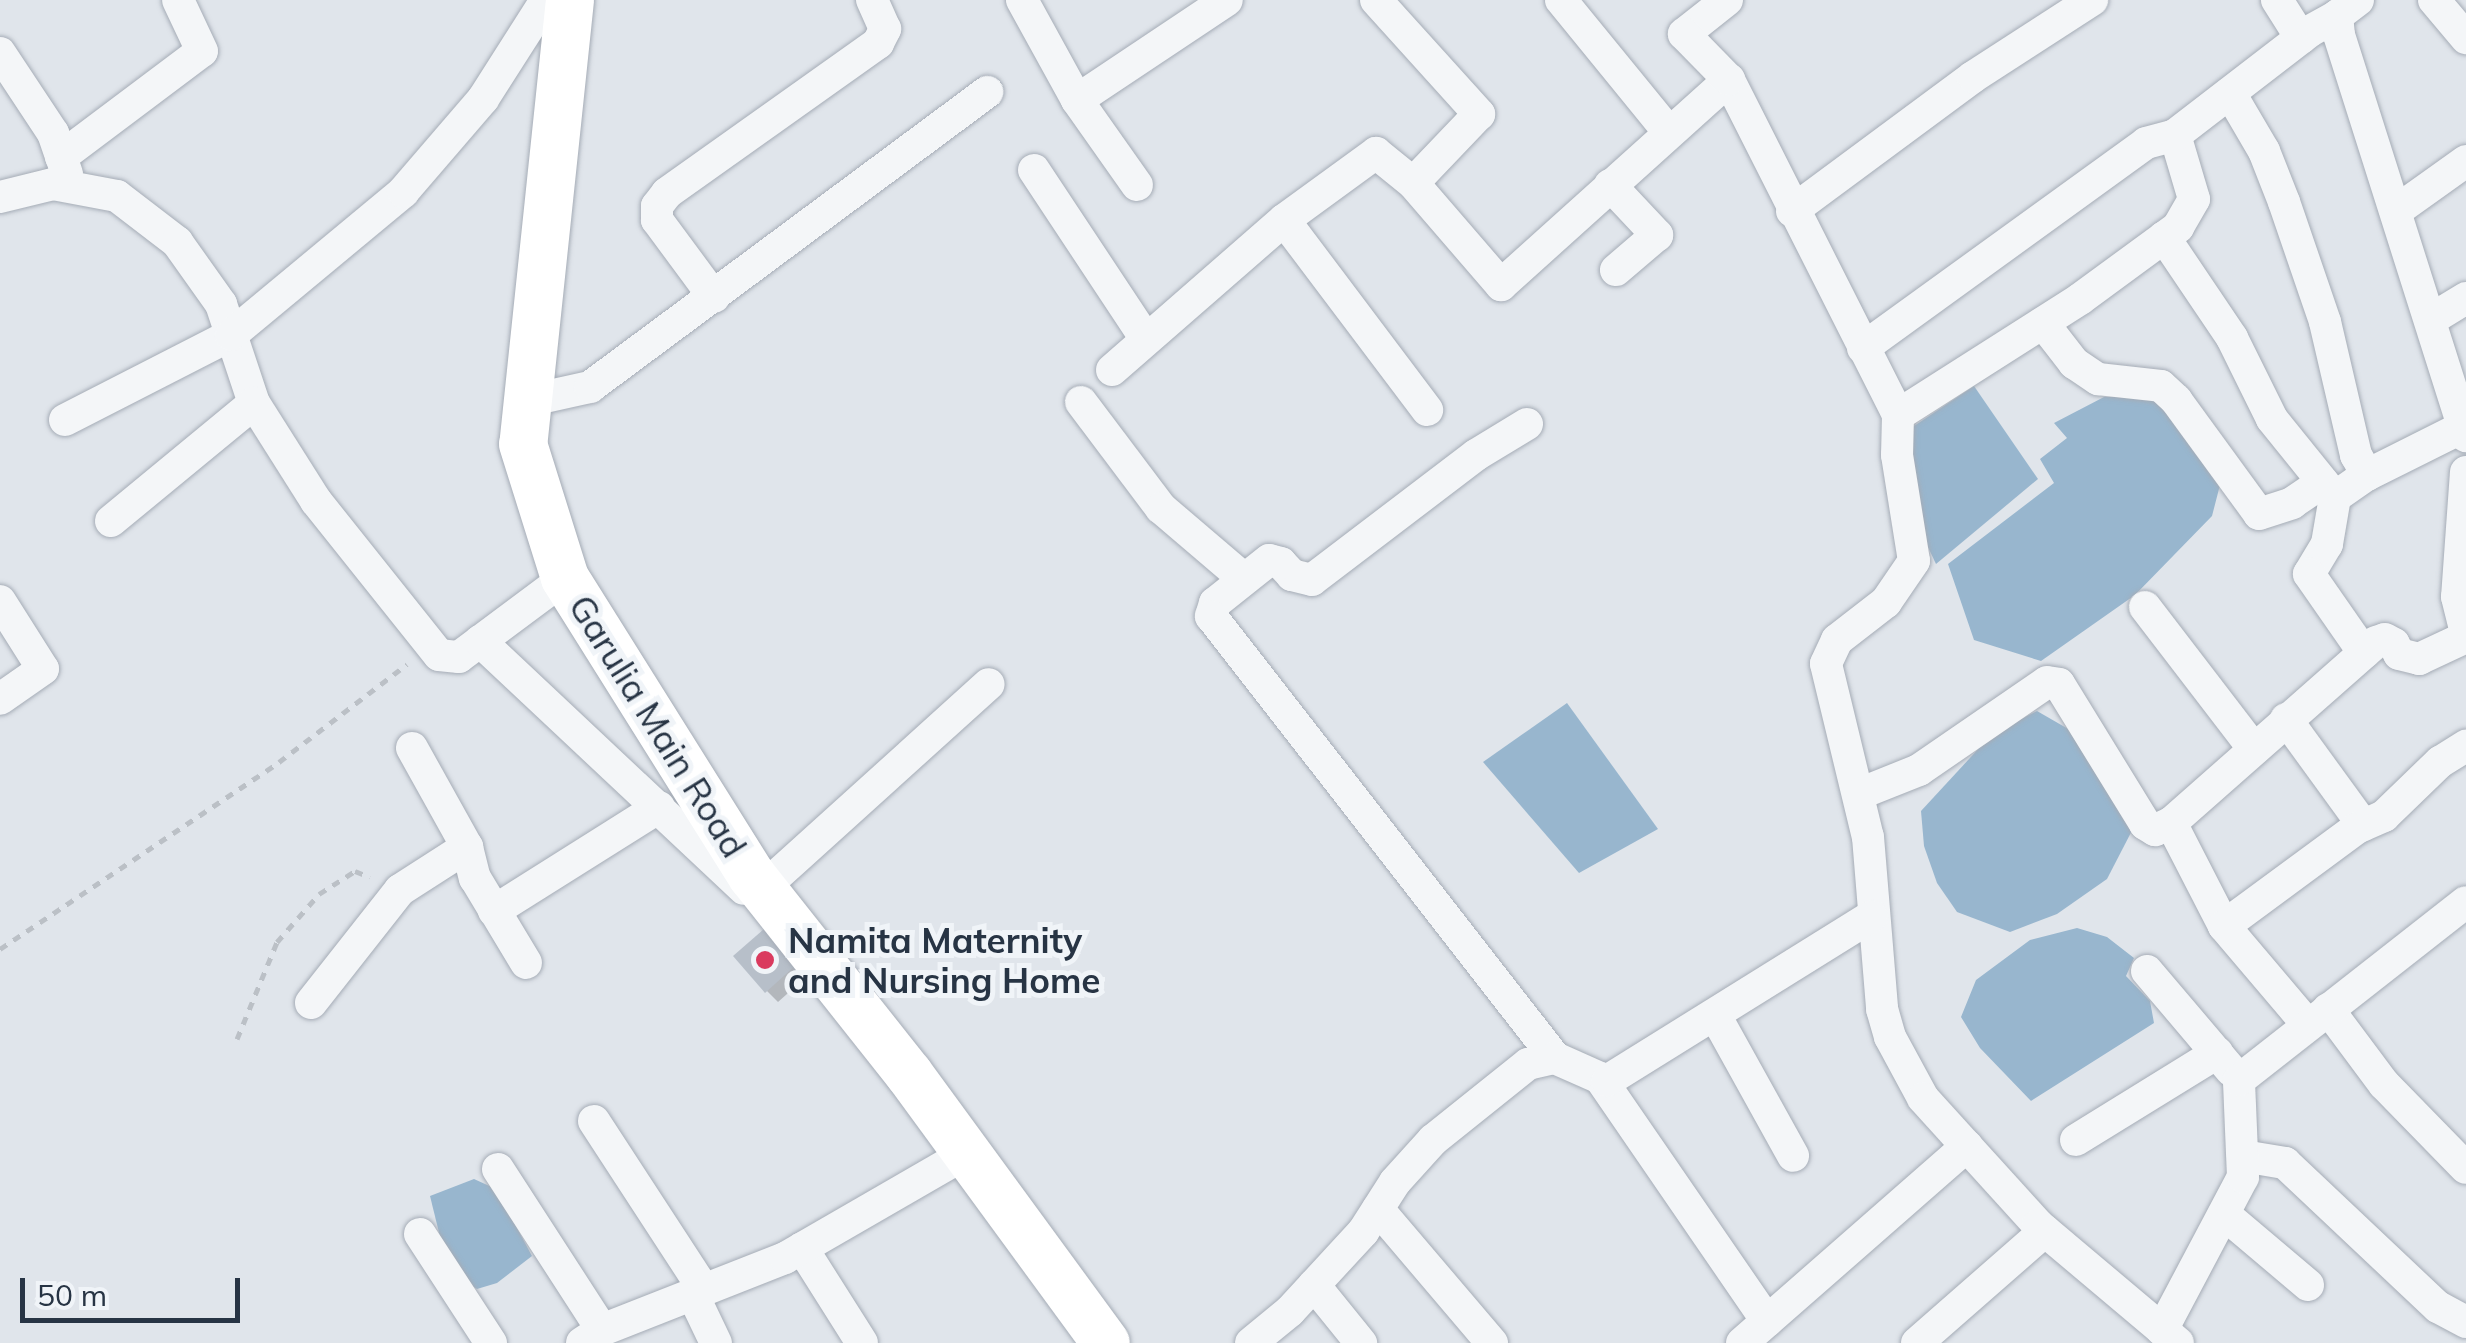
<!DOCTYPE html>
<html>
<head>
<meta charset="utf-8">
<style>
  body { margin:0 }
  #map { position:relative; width:2466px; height:1343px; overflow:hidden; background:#e0e5eb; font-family:Mulish,sans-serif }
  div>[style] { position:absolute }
  .water>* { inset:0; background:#98b6ce }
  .shadow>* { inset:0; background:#0003 }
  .building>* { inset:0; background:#b7bfc9 }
  .path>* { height:5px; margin-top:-2.5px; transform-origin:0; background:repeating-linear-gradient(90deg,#bbc0c6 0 8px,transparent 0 16px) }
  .roads { filter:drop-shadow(0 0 2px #a5acb6) drop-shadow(0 0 2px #a5acb6) }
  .street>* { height:32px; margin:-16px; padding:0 16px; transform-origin:16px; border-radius:16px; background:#f4f6f8 }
  .secondary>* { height:48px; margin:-24px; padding:0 24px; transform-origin:24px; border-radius:24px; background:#fff }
  .dots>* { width:28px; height:28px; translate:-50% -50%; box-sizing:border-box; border:5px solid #f0f4f8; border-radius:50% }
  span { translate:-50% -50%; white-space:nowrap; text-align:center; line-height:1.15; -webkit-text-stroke:10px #f0f4f8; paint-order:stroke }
  .street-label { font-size:35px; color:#273444 }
  .poi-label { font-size:35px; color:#273444; font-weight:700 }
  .left { translate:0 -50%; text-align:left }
  .scale { position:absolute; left:20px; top:1278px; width:220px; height:45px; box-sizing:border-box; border:5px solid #273444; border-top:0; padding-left:12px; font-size:30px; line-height:35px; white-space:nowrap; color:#273444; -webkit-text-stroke:8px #f0f4f8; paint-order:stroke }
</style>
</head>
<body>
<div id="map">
  <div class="water">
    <i style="clip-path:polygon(1974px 386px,2038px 479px,1936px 564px,1909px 507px,1911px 428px)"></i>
    <i style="clip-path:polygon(2104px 397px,2164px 397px,2220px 485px,2212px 516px,2135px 595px,2041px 661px,1974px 640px,1948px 564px,2054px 483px,2040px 459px,2067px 438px,2054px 423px)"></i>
    <i style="clip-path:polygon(1567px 703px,1658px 829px,1579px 873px,1483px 762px)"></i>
    <i style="clip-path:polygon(2037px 711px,2070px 730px,2138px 819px,2107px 879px,2057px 914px,2010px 932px,1957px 912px,1937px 883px,1924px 846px,1921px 811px,1993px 733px)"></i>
    <i style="clip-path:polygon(2077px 928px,2107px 937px,2134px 958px,2126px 976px,2150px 1001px,2154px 1023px,2031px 1101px,1980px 1048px,1961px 1017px,1976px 980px,2030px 940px)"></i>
    <i style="clip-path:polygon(474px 1179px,496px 1189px,532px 1256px,497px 1283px,477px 1289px,458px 1277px,444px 1253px,430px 1196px)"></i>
  </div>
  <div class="shadow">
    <i style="clip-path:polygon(775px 944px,805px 978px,778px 1002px,767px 991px)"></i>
  </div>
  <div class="building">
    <i style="clip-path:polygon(764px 929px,796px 965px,765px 993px,733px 956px)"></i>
  </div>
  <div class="path">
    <i style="left:0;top:949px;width:336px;rotate:-33.8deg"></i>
    <i style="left:279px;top:762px;width:161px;rotate:-37.4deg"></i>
    <i style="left:237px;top:1039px;width:105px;rotate:-67.6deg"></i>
    <i style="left:277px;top:942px;width:64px;rotate:-48.8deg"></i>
    <i style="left:319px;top:894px;width:43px;rotate:-32.6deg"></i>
    <i style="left:355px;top:871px;width:16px;rotate:22deg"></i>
  </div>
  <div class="roads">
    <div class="street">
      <i style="left:1022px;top:0;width:114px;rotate:61.2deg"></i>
      <i style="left:1077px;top:100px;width:104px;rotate:54.8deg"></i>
      <i style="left:1376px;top:0;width:154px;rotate:47.9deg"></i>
      <i style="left:1479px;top:114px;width:95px;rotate:133.7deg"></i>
      <i style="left:1413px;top:183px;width:135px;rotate:49.2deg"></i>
      <i style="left:1501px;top:285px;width:307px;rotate:-42deg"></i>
      <i style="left:1729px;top:80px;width:375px;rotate:63.2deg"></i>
      <i style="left:1898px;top:415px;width:40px;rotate:91.4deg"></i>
      <i style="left:1897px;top:455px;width:107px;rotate:80.9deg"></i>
      <i style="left:1914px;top:561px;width:50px;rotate:124.3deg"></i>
      <i style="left:1886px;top:602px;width:62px;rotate:142.2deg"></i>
      <i style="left:1837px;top:640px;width:26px;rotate:115deg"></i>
      <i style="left:1826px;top:664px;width:178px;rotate:76.4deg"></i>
      <i style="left:1868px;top:837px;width:173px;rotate:85.3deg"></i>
      <i style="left:1882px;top:1009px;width:29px;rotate:74deg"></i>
      <i style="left:1890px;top:1037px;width:69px;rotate:61.6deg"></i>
      <i style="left:1923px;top:1098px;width:171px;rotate:47.8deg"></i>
      <i style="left:2038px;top:1225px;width:183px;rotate:40.1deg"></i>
      <i style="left:1561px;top:0;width:169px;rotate:50.8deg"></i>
      <i style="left:1727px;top:0;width:55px;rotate:141.7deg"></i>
      <i style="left:1684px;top:34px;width:64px;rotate:45.6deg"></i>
      <i style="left:2277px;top:0;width:45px;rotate:57.7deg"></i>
      <i style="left:2358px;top:0;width:26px;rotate:143deg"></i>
      <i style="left:2337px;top:16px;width:19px;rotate:84deg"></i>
      <i style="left:2339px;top:35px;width:421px;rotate:72.4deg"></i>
      <i style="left:2434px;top:0;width:50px;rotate:49.9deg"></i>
      <i style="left:0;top:53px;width:96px;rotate:56.5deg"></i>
      <i style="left:53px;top:133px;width:43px;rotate:71.1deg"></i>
      <i style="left:2230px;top:93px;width:67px;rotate:59.6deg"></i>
      <i style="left:2264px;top:151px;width:55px;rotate:68.6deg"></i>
      <i style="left:2284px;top:202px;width:127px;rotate:71.1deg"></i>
      <i style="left:2325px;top:322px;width:137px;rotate:76.9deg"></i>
      <i style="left:2356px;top:455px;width:23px;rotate:61deg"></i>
      <i style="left:1077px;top:100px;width:180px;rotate:-33.7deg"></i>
      <i style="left:61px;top:157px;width:176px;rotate:-36.9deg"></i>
      <i style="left:202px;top:51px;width:56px;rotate:-115.2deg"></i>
      <i style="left:1034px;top:170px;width:203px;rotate:56.5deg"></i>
      <i style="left:1610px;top:185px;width:69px;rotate:46.8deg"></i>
      <i style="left:1657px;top:235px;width:54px;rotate:139.5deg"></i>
      <i style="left:0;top:197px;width:55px;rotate:-13.8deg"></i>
      <i style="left:53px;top:184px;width:65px;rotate:10.6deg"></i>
      <i style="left:117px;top:196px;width:76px;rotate:37.5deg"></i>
      <i style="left:177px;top:242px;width:76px;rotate:54.6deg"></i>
      <i style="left:221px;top:304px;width:104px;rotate:71.6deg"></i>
      <i style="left:254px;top:403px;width:116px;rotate:57.7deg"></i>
      <i style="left:316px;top:501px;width:197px;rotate:51.4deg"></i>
      <i style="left:439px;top:655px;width:20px;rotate:6deg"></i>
      <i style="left:459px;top:657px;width:132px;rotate:-36.7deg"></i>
      <i style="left:1792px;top:211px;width:225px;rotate:-36.5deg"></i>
      <i style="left:1973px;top:77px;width:142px;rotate:-32.9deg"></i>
      <i style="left:2396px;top:211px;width:86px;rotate:-35.5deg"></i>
      <i style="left:1284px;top:220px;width:238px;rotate:53deg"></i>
      <i style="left:2164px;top:237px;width:122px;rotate:56deg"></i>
      <i style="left:2232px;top:338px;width:90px;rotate:63.7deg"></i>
      <i style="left:2272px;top:419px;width:100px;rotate:51.1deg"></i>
      <i style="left:2335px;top:497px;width:39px;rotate:-35deg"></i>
      <i style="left:2367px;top:475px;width:107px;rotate:-26.6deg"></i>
      <i style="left:714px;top:297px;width:96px;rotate:-126.5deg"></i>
      <i style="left:657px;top:220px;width:14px;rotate:-90deg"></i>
      <i style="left:657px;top:206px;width:16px;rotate:-52deg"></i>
      <i style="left:667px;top:193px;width:259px;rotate:-35.4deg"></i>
      <i style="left:878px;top:43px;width:16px;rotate:-63deg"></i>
      <i style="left:885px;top:29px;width:32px;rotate:-114deg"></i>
      <i style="left:2430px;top:320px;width:42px;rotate:-31.4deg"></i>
      <i style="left:2043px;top:323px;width:51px;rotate:52.2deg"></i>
      <i style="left:2074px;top:363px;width:29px;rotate:34deg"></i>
      <i style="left:2098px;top:379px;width:63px;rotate:6.3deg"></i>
      <i style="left:2161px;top:386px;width:21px;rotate:43deg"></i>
      <i style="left:2176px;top:400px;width:141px;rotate:53.9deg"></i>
      <i style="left:2259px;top:514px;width:35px;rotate:-18deg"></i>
      <i style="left:2292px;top:503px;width:37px;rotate:-34deg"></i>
      <i style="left:1863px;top:348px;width:349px;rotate:-35.9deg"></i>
      <i style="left:2146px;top:143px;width:30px;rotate:-15deg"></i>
      <i style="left:1112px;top:370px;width:228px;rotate:-41.1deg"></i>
      <i style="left:1284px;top:220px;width:114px;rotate:-36.1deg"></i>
      <i style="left:1376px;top:153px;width:48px;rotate:39deg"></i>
      <i style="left:527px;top:401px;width:65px;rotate:-12.5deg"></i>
      <i style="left:590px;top:387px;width:495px;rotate:-36.6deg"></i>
      <i style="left:1081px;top:402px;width:133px;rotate:53deg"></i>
      <i style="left:1161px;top:508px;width:109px;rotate:40.5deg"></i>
      <i style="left:1898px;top:415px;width:216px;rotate:-32.5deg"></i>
      <i style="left:2080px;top:299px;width:122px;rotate:-36.3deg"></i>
      <i style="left:2178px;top:227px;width:32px;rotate:-60deg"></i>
      <i style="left:2194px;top:199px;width:67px;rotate:-106.5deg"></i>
      <i style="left:2175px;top:135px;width:170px;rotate:-37.6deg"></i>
      <i style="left:2310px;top:31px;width:31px;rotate:-29deg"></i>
      <i style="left:65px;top:420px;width:186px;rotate:-27.1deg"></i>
      <i style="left:231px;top:335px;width:224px;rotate:-39.7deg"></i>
      <i style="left:403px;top:192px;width:123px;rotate:-49.3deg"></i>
      <i style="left:483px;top:99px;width:117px;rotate:-57.5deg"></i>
      <i style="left:1527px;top:424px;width:60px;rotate:148.7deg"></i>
      <i style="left:1476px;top:455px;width:206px;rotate:142.7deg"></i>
      <i style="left:1312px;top:580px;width:21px;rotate:-166deg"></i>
      <i style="left:1292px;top:575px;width:16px;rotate:-133deg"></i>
      <i style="left:1281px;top:563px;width:12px;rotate:-166deg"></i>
      <i style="left:1269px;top:560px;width:69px;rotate:141.5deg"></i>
      <i style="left:1215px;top:603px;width:14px;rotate:107deg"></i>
      <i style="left:1211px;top:616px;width:560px;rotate:52.11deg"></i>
      <i style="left:2466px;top:472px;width:125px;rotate:94.1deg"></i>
      <i style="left:2457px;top:597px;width:38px;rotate:76deg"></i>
      <i style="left:2335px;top:497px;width:48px;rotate:99.7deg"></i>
      <i style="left:2327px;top:544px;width:35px;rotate:121deg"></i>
      <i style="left:2309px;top:574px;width:96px;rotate:55.2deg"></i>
      <i style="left:111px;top:521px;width:185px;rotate:-39.5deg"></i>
      <i style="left:0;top:601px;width:80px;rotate:57.7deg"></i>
      <i style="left:43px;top:669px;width:52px;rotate:145.1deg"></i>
      <i style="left:2145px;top:607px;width:179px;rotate:52.5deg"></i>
      <i style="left:480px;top:641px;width:362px;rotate:43.2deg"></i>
      <i style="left:2286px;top:719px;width:131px;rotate:54deg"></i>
      <i style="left:412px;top:748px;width:113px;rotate:60.9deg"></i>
      <i style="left:467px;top:847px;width:32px;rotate:76deg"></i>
      <i style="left:475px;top:878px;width:99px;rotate:59deg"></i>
      <i style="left:1859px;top:794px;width:65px;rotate:-21.8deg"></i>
      <i style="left:1919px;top:770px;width:155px;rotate:-34.5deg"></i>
      <i style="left:2047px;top:682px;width:12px;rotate:9deg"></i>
      <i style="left:2059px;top:684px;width:164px;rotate:58.4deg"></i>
      <i style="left:2145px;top:824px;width:12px;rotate:31deg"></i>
      <i style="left:2155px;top:830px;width:17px;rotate:-24deg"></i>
      <i style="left:763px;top:888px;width:304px;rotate:-42.1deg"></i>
      <i style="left:494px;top:911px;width:195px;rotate:-32.2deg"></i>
      <i style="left:2224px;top:926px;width:116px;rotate:-117.2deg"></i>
      <i style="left:2171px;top:823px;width:273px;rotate:-41.4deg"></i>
      <i style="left:2376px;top:642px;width:9px;rotate:-18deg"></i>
      <i style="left:2385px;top:639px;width:10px;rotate:29deg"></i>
      <i style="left:2394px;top:644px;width:11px;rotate:63deg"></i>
      <i style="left:2399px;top:654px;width:21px;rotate:14deg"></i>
      <i style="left:2419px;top:659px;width:52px;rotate:-25.1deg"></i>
      <i style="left:2147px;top:971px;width:130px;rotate:49.7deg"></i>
      <i style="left:311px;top:1003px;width:144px;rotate:-51.8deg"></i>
      <i style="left:400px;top:890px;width:80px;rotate:-32.7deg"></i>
      <i style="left:2328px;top:1009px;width:94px;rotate:53.3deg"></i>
      <i style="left:2384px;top:1084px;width:117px;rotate:45.7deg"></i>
      <i style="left:1715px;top:1015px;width:161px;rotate:61deg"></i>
      <i style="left:2308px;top:1025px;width:130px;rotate:-130.3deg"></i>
      <i style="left:2224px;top:926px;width:165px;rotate:-36.4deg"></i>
      <i style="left:2357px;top:828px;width:30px;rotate:-24deg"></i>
      <i style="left:2384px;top:816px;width:78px;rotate:-44deg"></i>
      <i style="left:2440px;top:762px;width:31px;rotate:-32deg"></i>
      <i style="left:1600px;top:1078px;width:295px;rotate:55.5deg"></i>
      <i style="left:594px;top:1121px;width:202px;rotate:56.9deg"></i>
      <i style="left:2076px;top:1140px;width:166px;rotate:-31.7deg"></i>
      <i style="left:2243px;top:1156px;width:43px;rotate:9.5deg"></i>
      <i style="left:2285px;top:1163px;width:210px;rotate:43.3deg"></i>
      <i style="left:2438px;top:1307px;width:32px;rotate:28deg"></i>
      <i style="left:498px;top:1169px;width:192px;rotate:57.1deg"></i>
      <i style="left:1378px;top:1209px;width:176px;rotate:49.6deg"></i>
      <i style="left:2224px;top:1214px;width:110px;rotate:40.2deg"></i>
      <i style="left:420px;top:1234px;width:130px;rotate:56.9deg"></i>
      <i style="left:802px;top:1248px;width:112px;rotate:57.7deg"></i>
      <i style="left:1314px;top:1285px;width:75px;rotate:51deg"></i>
      <i style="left:693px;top:1295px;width:53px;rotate:64.4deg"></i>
      <i style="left:2162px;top:1330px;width:173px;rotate:-62.1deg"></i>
      <i style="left:2243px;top:1177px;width:97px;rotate:-92.4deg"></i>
      <i style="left:2239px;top:1080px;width:288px;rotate:-38.1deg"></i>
      <i style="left:582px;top:1343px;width:24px;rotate:-33deg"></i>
      <i style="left:602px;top:1330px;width:197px;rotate:-21.5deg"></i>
      <i style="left:785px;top:1258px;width:210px;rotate:-30deg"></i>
      <i style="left:1251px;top:1343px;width:50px;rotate:-39.4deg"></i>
      <i style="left:1290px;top:1311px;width:108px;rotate:-47.3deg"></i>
      <i style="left:1363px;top:1232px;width:59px;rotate:-57.4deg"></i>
      <i style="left:1395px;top:1182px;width:57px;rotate:-47.9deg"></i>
      <i style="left:1433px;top:1140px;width:122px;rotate:-38.7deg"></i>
      <i style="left:1528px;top:1064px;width:28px;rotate:-13deg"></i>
      <i style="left:1555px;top:1058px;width:57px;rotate:23.9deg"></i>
      <i style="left:1607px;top:1081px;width:312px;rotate:-31.9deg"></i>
      <i style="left:1742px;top:1343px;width:299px;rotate:-41.2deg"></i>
      <i style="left:1917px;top:1343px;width:170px;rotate:-41.2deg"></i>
    </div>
    <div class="secondary">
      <i style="left:570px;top:0;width:446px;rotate:96deg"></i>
      <i style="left:523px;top:444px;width:140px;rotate:72.6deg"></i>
      <i style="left:565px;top:578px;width:352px;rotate:57.9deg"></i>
      <i style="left:752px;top:876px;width:253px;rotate:51.6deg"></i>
      <i style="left:909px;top:1074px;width:333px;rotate:53.8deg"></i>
    </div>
  </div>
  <div class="dots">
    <i style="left:765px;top:960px;background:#da3a5e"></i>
  </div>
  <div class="street-label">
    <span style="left:658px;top:726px;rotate:58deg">Garulia Main Road</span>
  </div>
  <div class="poi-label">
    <span class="left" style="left:788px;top:960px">Namita Maternity<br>and Nursing Home</span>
  </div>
  <div class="scale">50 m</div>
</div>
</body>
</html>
